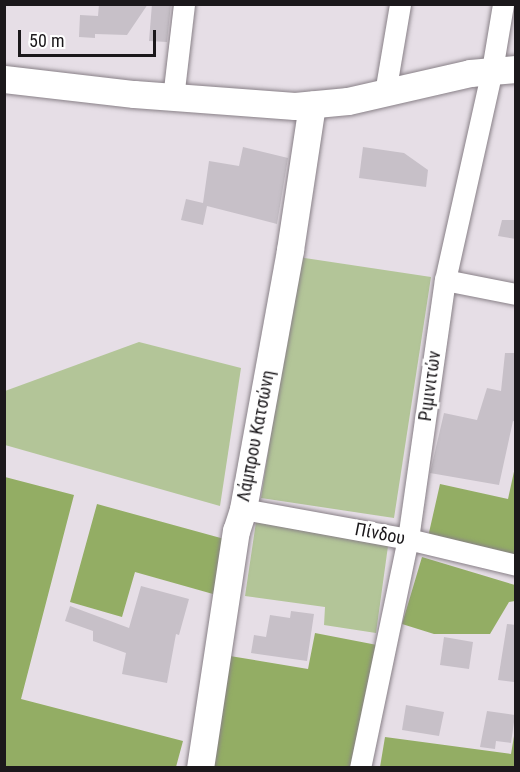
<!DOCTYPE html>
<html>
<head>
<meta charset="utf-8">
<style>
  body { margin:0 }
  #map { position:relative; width:520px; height:772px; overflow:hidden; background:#e6dee6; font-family:"Roboto Condensed",sans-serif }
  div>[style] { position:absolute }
  .green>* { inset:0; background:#b3c598 }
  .forest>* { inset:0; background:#93ad64 }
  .building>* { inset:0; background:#c7c0c8 }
  .roads { filter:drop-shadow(0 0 2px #888087) drop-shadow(0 0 2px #888087) }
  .minor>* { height:21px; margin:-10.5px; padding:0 10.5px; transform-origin:10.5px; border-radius:10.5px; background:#fff }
  .tertiary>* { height:27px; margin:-13.5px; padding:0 13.5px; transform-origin:13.5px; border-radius:13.5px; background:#fff }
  span { translate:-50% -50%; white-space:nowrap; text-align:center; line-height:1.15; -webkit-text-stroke:5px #fff; paint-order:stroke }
  .street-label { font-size:18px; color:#1b181b }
  .frame { position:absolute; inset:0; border:6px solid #1b181b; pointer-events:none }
  .scale { position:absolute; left:18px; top:30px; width:138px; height:27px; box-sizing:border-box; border:3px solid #1b181b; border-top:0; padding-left:8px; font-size:18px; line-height:21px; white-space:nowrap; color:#1b181b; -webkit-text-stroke:4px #fff; paint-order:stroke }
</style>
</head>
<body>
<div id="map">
  <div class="green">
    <i style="clip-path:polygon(298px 257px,431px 277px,394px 518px,261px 498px)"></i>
    <i style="clip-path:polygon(139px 342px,241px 368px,220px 506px,5px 445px,5px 391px)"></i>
    <i style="clip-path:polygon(256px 522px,388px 546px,376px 633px,324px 625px,325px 607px,245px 596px)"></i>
  </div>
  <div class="forest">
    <i style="clip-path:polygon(515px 467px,515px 556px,428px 537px,440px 484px,508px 499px)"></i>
    <i style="clip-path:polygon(5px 477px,74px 495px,21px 699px,183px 741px,176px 767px,5px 767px)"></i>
    <i style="clip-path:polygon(97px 504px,228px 540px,213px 594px,135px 572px,122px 617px,70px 602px)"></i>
    <i style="clip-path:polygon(422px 557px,515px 585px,515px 601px,509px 602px,490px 634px,434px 634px,402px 624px)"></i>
    <i style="clip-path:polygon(315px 633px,377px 645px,352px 767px,211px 766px,230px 656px,308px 669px)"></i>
    <i style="clip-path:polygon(515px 730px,515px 767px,380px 767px,385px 737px,511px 754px)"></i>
  </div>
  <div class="building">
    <i style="clip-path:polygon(99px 4px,148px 4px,127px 35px,95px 34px,95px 38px,79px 37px,80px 15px,98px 16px)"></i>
    <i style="clip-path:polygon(152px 4px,171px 4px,167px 42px,149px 41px)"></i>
    <i style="clip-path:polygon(243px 147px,288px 158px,277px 224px,207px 206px,203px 225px,181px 220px,186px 199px,203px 203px,209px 161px,239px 166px)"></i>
    <i style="clip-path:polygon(363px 147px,404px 153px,428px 170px,426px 187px,359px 178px)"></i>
    <i style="clip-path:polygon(502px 220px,516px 220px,516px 239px,498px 236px)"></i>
    <i style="clip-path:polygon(505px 353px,516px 353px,516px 422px,513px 421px,499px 485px,430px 473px,444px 413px,477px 420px,487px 388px,501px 391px)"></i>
    <i style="clip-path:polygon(141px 586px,189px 599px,179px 635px,176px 634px,167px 683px,122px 674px,126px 653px,93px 641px,93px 631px,65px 621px,70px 606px,129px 628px)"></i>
    <i style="clip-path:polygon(291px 611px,314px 614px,307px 661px,251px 653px,254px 635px,266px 637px,270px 615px,290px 618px)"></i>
    <i style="clip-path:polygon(507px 624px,516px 625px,514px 682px,498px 680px)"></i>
    <i style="clip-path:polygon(444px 637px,473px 642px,469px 669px,440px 665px)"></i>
    <i style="clip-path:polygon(406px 705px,444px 712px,439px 736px,402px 730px)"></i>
    <i style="clip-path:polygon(487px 711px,515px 715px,511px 743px,496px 741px,495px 749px,480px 747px)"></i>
  </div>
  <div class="roads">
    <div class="minor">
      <i style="left:385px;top:93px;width:90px;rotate:-80.4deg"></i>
      <i style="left:173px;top:98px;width:95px;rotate:-83.3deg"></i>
      <i style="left:445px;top:280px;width:72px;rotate:11.2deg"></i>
      <i style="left:243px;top:509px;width:168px;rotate:10.3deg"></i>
      <i style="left:408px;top:539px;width:111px;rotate:13.5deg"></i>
      <i style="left:360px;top:768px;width:234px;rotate:-78.2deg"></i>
      <i style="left:408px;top:539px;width:262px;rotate:-81.9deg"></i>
      <i style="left:445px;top:280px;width:215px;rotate:-77.4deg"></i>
      <i style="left:492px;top:70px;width:67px;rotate:-80.5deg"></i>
    </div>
    <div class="tertiary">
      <i style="left:4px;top:79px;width:131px;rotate:6.6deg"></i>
      <i style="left:134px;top:94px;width:161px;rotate:4.3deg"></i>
      <i style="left:295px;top:106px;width:53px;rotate:-5.4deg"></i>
      <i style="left:348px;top:101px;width:125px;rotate:-12.9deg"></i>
      <i style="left:470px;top:73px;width:46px;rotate:-5deg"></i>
      <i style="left:200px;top:768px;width:240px;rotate:-81.4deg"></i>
      <i style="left:236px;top:531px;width:23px;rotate:-72deg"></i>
      <i style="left:243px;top:509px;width:263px;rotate:-79.7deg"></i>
      <i style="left:290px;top:250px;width:147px;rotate:-81.4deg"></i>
    </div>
  </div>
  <div class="street-label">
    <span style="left:430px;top:386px;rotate:-82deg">Ριμινιτών</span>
    <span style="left:256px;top:436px;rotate:-79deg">Λάμπρου Κατσώνη</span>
    <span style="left:380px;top:534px;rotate:11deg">Πίνδου</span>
  </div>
  <div class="frame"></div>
  <div class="scale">50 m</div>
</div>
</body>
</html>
